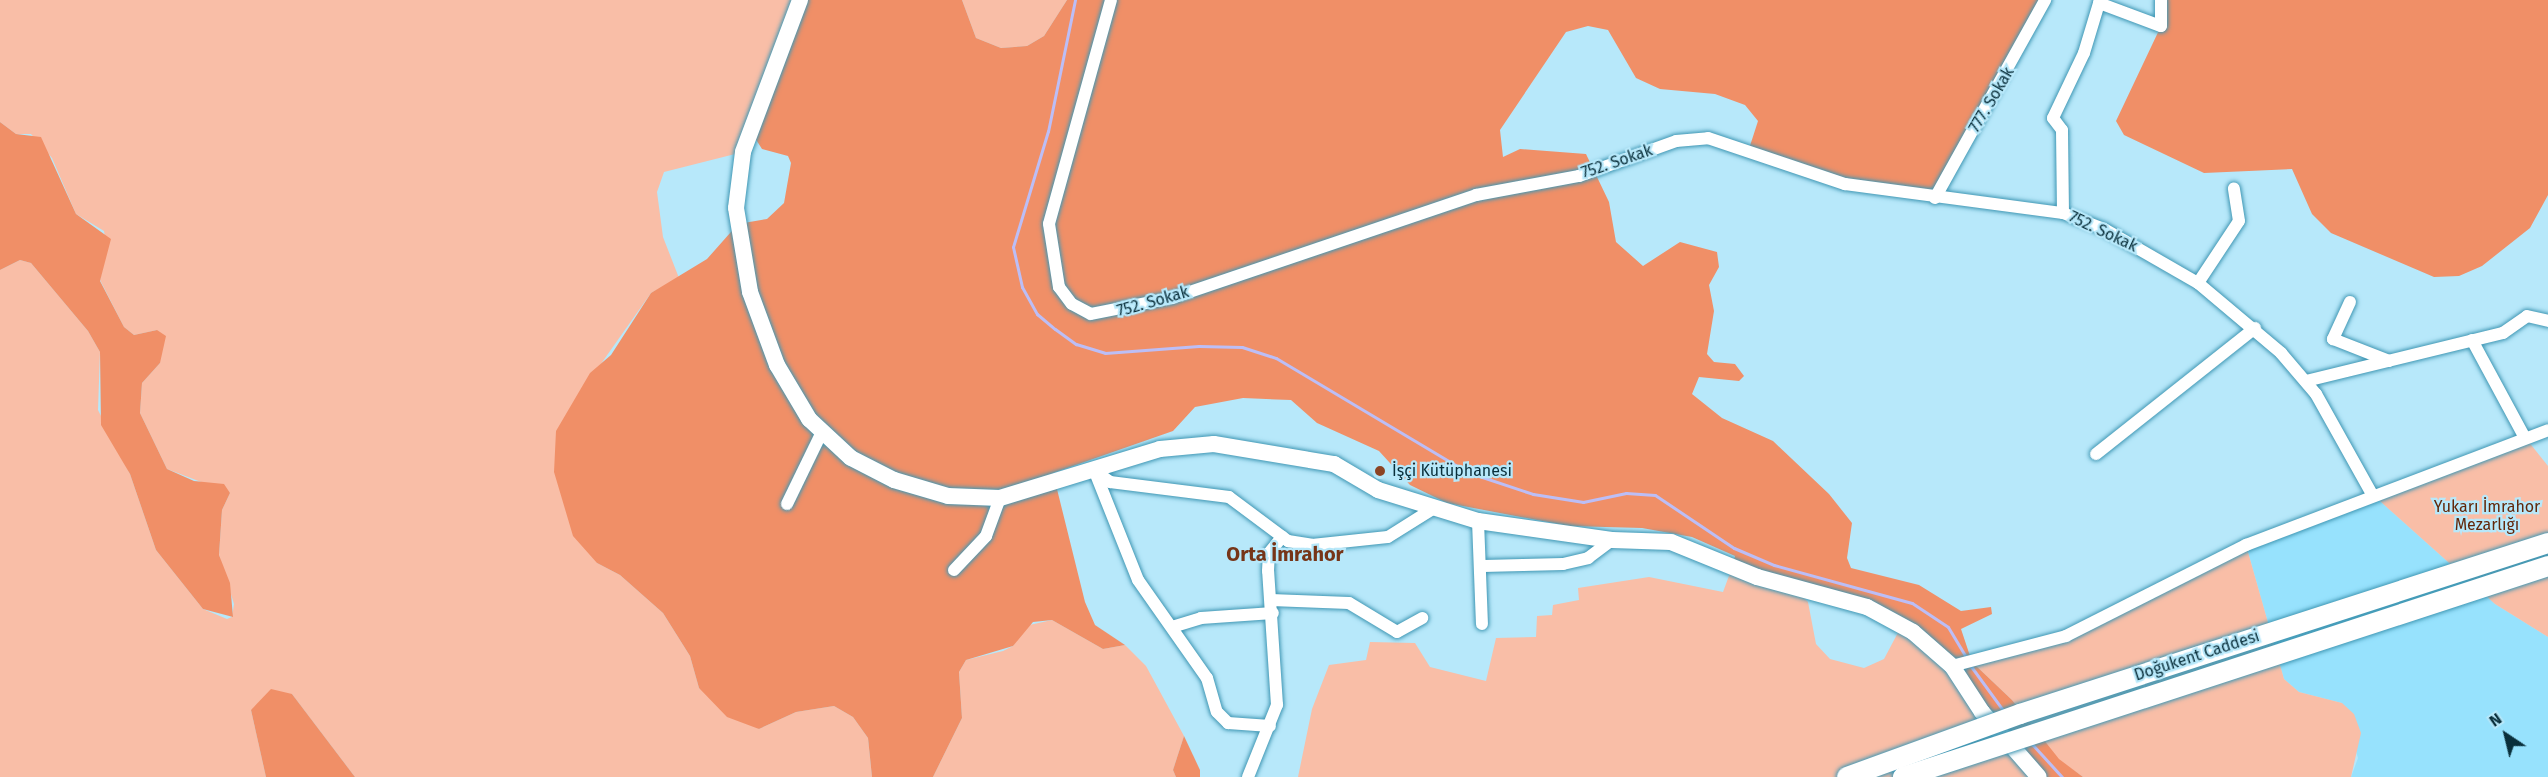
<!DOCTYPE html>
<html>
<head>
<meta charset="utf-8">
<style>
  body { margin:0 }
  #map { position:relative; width:2548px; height:777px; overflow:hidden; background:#b7e8fa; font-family:"Fira Sans",sans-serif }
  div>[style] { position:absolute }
  .built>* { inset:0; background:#97e2fd }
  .green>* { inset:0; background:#f9bea7 }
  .forest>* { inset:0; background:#f08f67 }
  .stream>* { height:3px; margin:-1.5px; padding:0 1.5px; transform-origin:1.5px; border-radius:1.5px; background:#bcbef6 }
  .roads { filter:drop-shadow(0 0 2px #4097b4) drop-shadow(0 0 2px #4097b4) }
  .street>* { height:12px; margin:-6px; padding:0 6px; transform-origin:6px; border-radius:6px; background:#fff }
  .secondary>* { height:16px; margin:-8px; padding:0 8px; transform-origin:8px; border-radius:8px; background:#fff }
  .bridges { filter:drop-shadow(0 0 2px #4097b4) drop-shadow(0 0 2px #4097b4) }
  .primary-bridge>* { height:20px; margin:-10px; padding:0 10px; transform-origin:10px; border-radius:10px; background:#fff }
  .dots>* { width:16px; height:16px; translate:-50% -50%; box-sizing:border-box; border:3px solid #b7e8fa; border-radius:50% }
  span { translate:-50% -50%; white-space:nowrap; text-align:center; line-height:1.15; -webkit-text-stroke:4.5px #b7e8fa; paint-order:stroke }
  .street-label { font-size:16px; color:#092f3b }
  .poi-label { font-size:16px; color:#092f3b }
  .left { translate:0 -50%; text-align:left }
  .park-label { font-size:16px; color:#622608 }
  .quarter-label { font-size:20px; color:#763518; font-weight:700 }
  .north { position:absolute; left:2476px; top:705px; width:60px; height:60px; -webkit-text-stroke:4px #b7e8fa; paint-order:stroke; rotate:325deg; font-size:16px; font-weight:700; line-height:24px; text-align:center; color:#092f3b }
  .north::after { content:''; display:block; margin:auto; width:21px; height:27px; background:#092f3b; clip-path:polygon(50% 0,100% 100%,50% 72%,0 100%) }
</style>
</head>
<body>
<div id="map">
  <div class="built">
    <i style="clip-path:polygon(2372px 494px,2495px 604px,2548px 637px,2548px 777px,2351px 777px,2358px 758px,2342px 703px,2299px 692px,2284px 679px,2246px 545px)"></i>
  </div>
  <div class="green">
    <i style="clip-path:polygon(0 0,800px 0,743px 152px,664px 172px,657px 192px,663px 237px,679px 278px,651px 293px,574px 402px,597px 563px,620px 575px,663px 613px,690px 656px,699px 688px,759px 729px,796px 712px,834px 706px,853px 717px,868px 738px,872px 777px,355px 777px,292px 694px,251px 710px,266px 777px,0 777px,0 270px,20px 260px,31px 263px,88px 331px,100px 352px,98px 410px,130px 474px,156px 550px,203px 609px,227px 619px,232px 617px,234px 604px,219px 555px,222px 510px,230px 493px,167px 469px,140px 413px,142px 383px,160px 363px,157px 330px,134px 335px,124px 327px,100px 280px,107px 249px,104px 231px,76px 214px,52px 158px,31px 134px,16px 134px,0 122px)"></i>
    <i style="clip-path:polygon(962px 0,1067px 0,1044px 36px,1027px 46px,1001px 48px,976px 38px)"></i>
    <i style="clip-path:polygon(2524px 436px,2548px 466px,2548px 637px,2495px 604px,2372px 494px)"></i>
    <i style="clip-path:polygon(2246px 545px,2284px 679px,2299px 692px,2342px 703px,2354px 714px,2361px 733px,2351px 777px,2083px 777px,2059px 760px,2012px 700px,1972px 662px,2044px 643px)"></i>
    <i style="clip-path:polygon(1733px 565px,1793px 586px,1808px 602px,1816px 644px,1830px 659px,1864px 668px,1884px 659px,1902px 625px,1913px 632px,2039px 777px,1298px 777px,1312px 709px,1329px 665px,1366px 660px,1370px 642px,1415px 643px,1430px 667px,1486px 681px,1496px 638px,1536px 637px,1537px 616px,1552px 615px,1553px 605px,1579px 600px,1578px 588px,1649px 577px,1723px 592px)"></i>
    <i style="clip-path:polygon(1052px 620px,1103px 649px,1125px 645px,1146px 666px,1184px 736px,1173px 770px,1176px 777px,933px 777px,962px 718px,959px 672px,966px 660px,1003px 651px,1013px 646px,1025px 626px)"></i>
  </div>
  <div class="forest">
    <i style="clip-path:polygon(800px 0,962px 0,976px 38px,1001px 48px,1027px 46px,1044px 36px,1067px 0,2045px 0,1933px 196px,1911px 196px,1748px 152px,1758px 121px,1745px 105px,1715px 94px,1660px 89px,1636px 78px,1608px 30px,1588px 26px,1566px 32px,1500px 130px,1503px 157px,1520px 149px,1586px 154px,1609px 202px,1616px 242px,1643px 266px,1680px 242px,1717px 252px,1719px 267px,1709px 285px,1714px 311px,1707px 354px,1714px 362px,1735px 364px,1744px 376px,1739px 381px,1699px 377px,1692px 394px,1722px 418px,1773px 441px,1829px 494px,1852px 523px,1847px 558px,1851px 568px,1919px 585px,1961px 611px,1991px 607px,1992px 614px,1961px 629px,1972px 662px,2012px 700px,2059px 759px,2083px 777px,2039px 777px,1913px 632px,1733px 565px,1735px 556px,1692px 537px,1642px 528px,1569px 526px,1447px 503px,1410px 485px,1379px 451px,1317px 423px,1291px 400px,1243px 398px,1195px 407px,1173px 431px,1053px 473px,1085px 602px,1095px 625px,1125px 645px,1103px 649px,1052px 620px,1033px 622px,1013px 646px,966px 660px,959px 672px,962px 718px,933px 777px,872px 777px,868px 738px,853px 717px,834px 706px,796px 712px,759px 729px,727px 717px,699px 688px,690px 656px,663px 613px,620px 575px,597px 563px,573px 536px,554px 472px,556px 431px,590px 373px,611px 355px,651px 293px,707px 259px,738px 224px,767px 219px,784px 203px,791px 163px,788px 156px,762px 149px,755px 138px)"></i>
    <i style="clip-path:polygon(2161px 0,2548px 0,2548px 195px,2530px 228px,2482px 266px,2459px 276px,2434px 277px,2331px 233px,2312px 214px,2292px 169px,2204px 173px,2124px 135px,2116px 121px,2161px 26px)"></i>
    <i style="clip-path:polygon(0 122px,16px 134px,41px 137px,76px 214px,111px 239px,100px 281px,124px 327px,134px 335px,157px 330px,166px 336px,160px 363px,142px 383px,140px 413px,167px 469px,194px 481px,224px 484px,230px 493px,222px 510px,219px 555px,230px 583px,233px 617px,203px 609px,156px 550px,130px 474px,101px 425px,100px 352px,88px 331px,31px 263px,20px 260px,0 270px)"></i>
    <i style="clip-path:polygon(271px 689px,292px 694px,355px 777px,266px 777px,251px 710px)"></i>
    <i style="clip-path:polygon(1184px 736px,1200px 770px,1200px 777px,1176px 777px,1173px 770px)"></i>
  </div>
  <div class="stream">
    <i style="left:1075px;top:0;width:134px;rotate:101.6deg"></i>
    <i style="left:1048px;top:131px;width:121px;rotate:106.8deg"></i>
    <i style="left:1013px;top:247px;width:41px;rotate:77.3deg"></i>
    <i style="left:1022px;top:287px;width:31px;rotate:61deg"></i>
    <i style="left:1037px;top:314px;width:23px;rotate:40deg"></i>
    <i style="left:1055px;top:329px;width:26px;rotate:36deg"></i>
    <i style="left:1076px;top:344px;width:30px;rotate:17deg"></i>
    <i style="left:1105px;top:353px;width:94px;rotate:-4.3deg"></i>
    <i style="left:1199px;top:346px;width:43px;rotate:1.3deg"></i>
    <i style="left:1242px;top:347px;width:36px;rotate:18deg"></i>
    <i style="left:1276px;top:358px;width:222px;rotate:30.8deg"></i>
    <i style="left:1467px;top:472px;width:70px;rotate:18.4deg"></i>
    <i style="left:1533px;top:494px;width:51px;rotate:9.1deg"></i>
    <i style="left:1583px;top:502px;width:44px;rotate:-11.8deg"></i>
    <i style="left:1626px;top:493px;width:29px;rotate:4deg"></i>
    <i style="left:1655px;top:495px;width:95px;rotate:33.9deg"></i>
    <i style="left:1734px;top:548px;width:43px;rotate:23deg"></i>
    <i style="left:1774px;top:565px;width:143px;rotate:15.4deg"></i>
    <i style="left:1912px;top:603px;width:43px;rotate:33.7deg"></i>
    <i style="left:1948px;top:627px;width:37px;rotate:59deg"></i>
    <i style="left:1970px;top:665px;width:59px;rotate:53.9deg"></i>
    <i style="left:2031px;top:743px;width:46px;rotate:47.6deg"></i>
  </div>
  <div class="roads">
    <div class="street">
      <i style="left:1111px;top:0;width:232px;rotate:105.5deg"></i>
      <i style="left:1049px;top:224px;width:64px;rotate:81deg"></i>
      <i style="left:1059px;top:287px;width:21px;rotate:53deg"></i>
      <i style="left:1072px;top:304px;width:21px;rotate:28deg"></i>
      <i style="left:1091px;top:314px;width:83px;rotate:-11.2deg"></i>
      <i style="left:1172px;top:298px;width:321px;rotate:-18.7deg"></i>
      <i style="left:1476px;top:195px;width:105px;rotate:-10.5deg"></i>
      <i style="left:1579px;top:176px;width:103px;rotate:-19.8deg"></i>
      <i style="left:1676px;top:141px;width:32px;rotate:-5deg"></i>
      <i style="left:1708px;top:138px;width:145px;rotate:18.6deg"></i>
      <i style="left:1845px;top:184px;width:220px;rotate:7.6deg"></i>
      <i style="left:2063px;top:213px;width:44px;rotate:21.3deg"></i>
      <i style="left:2104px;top:229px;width:108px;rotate:29.9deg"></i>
      <i style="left:2198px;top:283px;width:109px;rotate:40.1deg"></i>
      <i style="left:2281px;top:353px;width:54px;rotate:49.5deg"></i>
      <i style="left:2316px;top:394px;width:115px;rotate:60.8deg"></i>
      <i style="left:2099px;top:3px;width:66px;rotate:20.4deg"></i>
      <i style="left:2161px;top:26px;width:26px;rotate:-90deg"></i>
      <i style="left:1935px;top:198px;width:227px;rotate:-60.9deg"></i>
      <i style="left:2063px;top:213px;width:83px;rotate:-90.7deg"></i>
      <i style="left:2062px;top:130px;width:15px;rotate:-127deg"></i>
      <i style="left:2053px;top:118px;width:72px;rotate:-64.5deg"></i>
      <i style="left:2084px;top:53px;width:55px;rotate:-73.2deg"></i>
      <i style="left:2198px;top:283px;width:74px;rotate:-56.5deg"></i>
      <i style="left:2239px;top:221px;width:33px;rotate:-99deg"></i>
      <i style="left:2350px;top:302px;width:41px;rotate:114.7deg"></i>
      <i style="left:2333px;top:339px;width:60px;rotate:21.4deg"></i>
      <i style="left:2472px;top:340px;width:109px;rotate:61.6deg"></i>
      <i style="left:2306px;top:381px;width:203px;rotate:-13.7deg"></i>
      <i style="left:2503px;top:333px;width:29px;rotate:-35deg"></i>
      <i style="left:2527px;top:316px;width:22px;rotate:13deg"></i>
      <i style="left:2096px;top:454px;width:203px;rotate:-38.4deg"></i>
      <i style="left:1095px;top:471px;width:19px;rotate:36deg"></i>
      <i style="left:1110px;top:482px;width:120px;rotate:7.2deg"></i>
      <i style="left:1229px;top:497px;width:74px;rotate:36.7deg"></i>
      <i style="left:1288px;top:541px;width:24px;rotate:9deg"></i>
      <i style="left:1312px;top:545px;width:76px;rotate:-6deg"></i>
      <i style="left:1388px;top:537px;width:51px;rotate:-32.1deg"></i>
      <i style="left:1095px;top:472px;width:116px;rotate:68.3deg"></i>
      <i style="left:1138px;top:580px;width:120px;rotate:54.9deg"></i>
      <i style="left:1207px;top:678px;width:35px;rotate:74deg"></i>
      <i style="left:1217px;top:712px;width:16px;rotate:45deg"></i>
      <i style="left:1228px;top:723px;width:42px;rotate:4.1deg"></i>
      <i style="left:787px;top:504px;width:78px;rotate:-64.1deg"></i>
      <i style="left:1478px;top:521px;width:103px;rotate:87.8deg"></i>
      <i style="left:1483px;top:566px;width:80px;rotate:-1.4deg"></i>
      <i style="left:1563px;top:564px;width:26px;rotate:-13deg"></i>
      <i style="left:1588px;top:558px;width:30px;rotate:-37deg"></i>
      <i style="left:954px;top:570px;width:47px;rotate:-46.7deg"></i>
      <i style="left:986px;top:536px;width:40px;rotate:-69.8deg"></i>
      <i style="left:1271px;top:600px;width:78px;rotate:2.2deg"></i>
      <i style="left:1349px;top:603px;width:56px;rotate:31.1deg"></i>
      <i style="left:1397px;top:632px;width:29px;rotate:-29deg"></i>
      <i style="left:1172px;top:627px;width:30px;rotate:-17deg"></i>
      <i style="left:1201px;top:618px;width:72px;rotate:-4deg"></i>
      <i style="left:1952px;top:666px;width:118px;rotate:-14.7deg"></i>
      <i style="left:2066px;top:636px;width:202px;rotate:-26.8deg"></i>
      <i style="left:2246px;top:545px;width:323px;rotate:-20.8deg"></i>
      <i style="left:1248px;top:777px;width:78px;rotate:-68.1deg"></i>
      <i style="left:1277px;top:705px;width:134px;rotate:-93.8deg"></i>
      <i style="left:1268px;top:571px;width:18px;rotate:-87deg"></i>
      <i style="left:1269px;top:553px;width:21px;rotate:-51deg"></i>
    </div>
    <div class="secondary">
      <i style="left:800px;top:0;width:162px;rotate:110.6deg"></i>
      <i style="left:743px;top:152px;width:56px;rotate:97.1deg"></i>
      <i style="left:736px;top:208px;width:85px;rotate:80.5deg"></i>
      <i style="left:750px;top:292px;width:78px;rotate:69.7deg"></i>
      <i style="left:777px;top:365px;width:63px;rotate:59.3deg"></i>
      <i style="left:809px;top:419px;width:57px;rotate:42.9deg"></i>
      <i style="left:851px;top:458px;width:48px;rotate:27.1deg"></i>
      <i style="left:894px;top:480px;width:56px;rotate:16.5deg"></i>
      <i style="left:948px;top:496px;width:52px;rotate:2.2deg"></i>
      <i style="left:1000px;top:498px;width:167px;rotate:-17deg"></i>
      <i style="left:1160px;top:449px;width:54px;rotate:-5.3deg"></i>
      <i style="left:1214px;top:444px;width:122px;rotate:9.5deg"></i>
      <i style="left:1334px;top:464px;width:51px;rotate:30.6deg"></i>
      <i style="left:1378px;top:490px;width:105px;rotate:17.2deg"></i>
      <i style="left:1478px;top:521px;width:135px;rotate:8.1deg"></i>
      <i style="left:1612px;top:540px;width:59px;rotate:1.9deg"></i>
      <i style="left:1671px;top:542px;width:93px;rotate:22.1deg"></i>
      <i style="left:1757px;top:577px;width:114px;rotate:15.3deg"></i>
      <i style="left:1867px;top:607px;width:52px;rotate:28.5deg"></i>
      <i style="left:1913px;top:632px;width:52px;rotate:41.1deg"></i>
      <i style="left:1952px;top:666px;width:55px;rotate:56.9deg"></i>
      <i style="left:1982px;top:712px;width:86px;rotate:48.8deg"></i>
    </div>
  </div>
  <div class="bridges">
    <div class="primary-bridge">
      <i style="left:1847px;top:777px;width:184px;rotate:-20deg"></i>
      <i style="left:2020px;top:714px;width:555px;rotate:-17.95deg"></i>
      <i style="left:1903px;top:777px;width:679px;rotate:-18.11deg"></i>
    </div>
  </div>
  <div class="dots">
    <i style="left:1380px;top:471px;background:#8c4424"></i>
  </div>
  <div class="street-label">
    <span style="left:1992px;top:100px;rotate:-60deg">777. Sokak</span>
    <span style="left:1617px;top:162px;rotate:-19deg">752. Sokak</span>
    <span style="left:2103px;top:232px;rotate:25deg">752. Sokak</span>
    <span style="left:1153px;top:302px;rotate:-16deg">752. Sokak</span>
    <span style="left:2197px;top:656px;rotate:-18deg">Doğukent Caddesi</span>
  </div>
  <div class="poi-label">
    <span class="left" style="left:1392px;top:471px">İşçi Kütüphanesi</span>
  </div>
  <div class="park-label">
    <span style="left:2487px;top:516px">Yukarı İmrahor<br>Mezarlığı</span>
  </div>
  <div class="quarter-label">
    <span style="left:1285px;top:554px">Orta İmrahor</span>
  </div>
  <div class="north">N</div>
</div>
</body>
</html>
